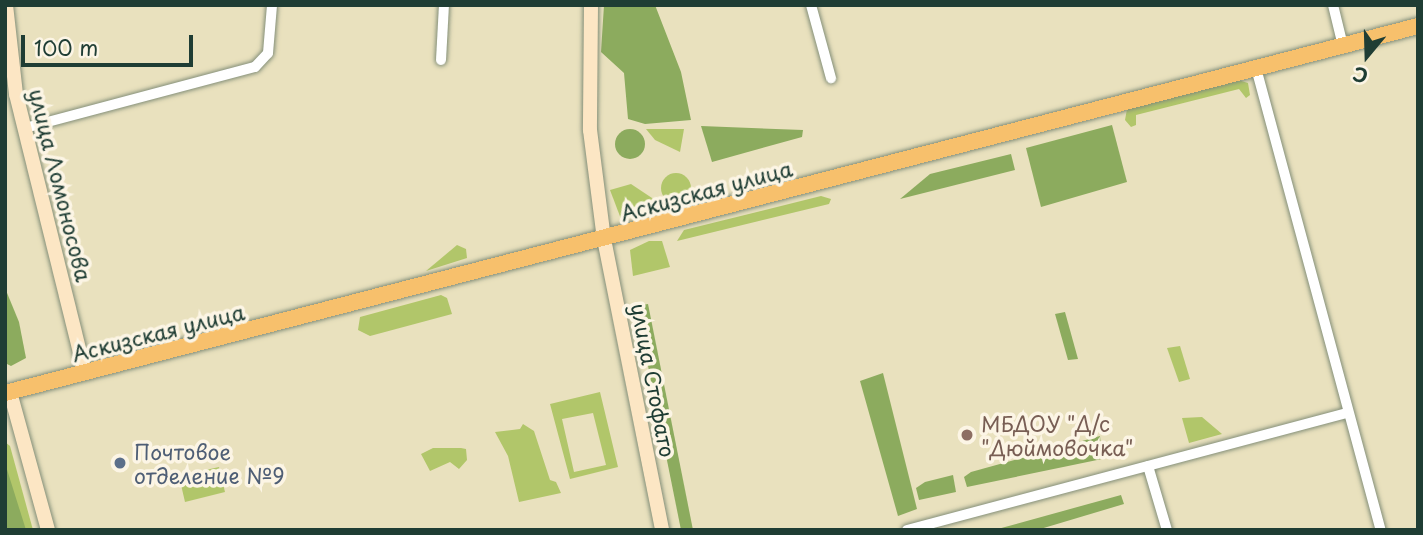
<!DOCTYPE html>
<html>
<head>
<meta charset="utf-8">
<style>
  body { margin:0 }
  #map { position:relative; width:1423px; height:535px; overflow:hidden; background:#e9e1be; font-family:"Playpen Sans",sans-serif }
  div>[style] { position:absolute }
  .green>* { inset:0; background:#b1c66a }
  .round { border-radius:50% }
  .forest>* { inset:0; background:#8cab5e }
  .roads { filter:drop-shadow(0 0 2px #848f79) drop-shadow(0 0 2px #848f79) }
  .street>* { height:10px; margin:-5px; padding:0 5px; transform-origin:5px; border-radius:5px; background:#fff }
  .secondary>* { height:14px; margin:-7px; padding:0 7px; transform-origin:7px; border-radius:7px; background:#fce6c4 }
  .primary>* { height:16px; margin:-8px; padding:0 8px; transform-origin:8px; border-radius:8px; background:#f7c06c }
  .dots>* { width:19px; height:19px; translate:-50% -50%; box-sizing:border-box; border:4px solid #fcf5e5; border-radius:50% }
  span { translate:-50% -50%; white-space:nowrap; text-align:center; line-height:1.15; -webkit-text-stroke:7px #fcf5e5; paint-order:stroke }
  .street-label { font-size:21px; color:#1f3d34 }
  .education-label { font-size:21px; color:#785e54 }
  .left { translate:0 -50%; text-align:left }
  .service-label { font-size:21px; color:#4e5e75 }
  .frame { position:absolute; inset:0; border:7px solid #1f3d34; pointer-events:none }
  .north { position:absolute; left:1332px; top:21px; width:70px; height:70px; -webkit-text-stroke:5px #fcf5e5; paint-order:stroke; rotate:199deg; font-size:19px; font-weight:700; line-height:28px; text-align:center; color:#1f3d34 }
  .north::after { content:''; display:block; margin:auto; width:24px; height:32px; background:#1f3d34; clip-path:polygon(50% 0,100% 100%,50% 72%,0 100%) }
  .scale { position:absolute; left:21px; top:35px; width:172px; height:32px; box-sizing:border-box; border:4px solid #1f3d34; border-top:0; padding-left:9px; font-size:21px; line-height:24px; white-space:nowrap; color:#1f3d34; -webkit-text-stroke:5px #fcf5e5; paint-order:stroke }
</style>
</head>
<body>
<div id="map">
  <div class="green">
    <i style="clip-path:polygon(1235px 79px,1248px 83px,1250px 95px,1246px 98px,1239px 89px,1136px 115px,1136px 125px,1131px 127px,1125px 120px,1127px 109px)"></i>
    <i style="clip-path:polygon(646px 129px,684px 129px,680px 152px,655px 140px)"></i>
    <i class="round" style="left:661px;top:173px;width:30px;height:30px"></i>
    <i style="clip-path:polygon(631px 184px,652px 198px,661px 208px,621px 219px,610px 190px)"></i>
    <i style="clip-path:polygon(821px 196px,831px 199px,829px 204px,677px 241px,684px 230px)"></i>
    <i style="clip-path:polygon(649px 241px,662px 241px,670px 267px,633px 276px,630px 250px)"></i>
    <i style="clip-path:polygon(457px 245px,466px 249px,467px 258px,426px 271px)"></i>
    <i style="clip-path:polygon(441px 295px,447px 298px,452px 314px,370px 336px,358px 330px,360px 317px)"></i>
    <i style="clip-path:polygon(1180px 346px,1190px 379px,1179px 382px,1167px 348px)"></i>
    <i style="clip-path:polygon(evenodd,600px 392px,618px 467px,570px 479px,550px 404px,600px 392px,593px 413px,606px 465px,574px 472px,562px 419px,593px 413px)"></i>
    <i style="clip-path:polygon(1202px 417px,1222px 434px,1189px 443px,1182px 418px)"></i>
    <i style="clip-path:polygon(523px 424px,534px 431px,550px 480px,556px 482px,561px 493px,519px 502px,508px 456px,495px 432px,520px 429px)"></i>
    <i style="clip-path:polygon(5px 442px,10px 446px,33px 530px,5px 530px)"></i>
    <i style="clip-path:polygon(433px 448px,461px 448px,466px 449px,467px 460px,459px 469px,450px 462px,430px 471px,421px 454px)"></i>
    <i style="clip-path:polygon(219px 467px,225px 492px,185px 502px,179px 476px)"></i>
  </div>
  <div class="forest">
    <i style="clip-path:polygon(604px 5px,655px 5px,681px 72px,691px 120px,645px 124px,628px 119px,624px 73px,601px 52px)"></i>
    <i style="clip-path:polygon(1112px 125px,1127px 182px,1041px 207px,1026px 148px)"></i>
    <i style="clip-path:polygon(701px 126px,803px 130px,802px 137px,712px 162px)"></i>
    <i class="round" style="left:615px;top:129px;width:30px;height:30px"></i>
    <i style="clip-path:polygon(1011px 154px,1015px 170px,900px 199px,930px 174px)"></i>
    <i style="clip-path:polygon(5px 288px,19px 322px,26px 358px,11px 366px,5px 363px)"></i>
    <i style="clip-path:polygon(648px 304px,693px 530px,681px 530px,636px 306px)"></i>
    <i style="clip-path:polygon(1065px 312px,1078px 359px,1068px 360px,1055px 314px)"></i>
    <i style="clip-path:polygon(883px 373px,917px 509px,898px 516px,860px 381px)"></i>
    <i style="clip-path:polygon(1100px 436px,1102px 459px,967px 487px,964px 477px,971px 472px)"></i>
    <i style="clip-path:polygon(5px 463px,26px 530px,5px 530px)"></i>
    <i style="clip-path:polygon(953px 475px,956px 492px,919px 500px,916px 488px,925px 482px)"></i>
    <i style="clip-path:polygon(1121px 495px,1124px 504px,1037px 530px,994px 530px)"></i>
  </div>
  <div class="roads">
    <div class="street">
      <i style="left:811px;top:5px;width:76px;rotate:74.7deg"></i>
      <i style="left:1333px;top:5px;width:42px;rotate:76.3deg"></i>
      <i style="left:441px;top:60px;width:55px;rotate:-86.9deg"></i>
      <i style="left:1256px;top:68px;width:479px;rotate:74.9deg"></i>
      <i style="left:25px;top:128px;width:238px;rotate:-14.9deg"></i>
      <i style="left:255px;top:67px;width:19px;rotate:-47deg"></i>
      <i style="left:268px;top:53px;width:48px;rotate:-85.2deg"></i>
      <i style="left:1148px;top:466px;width:67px;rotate:73.5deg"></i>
      <i style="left:907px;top:530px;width:456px;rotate:-14.9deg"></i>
    </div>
    <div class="secondary">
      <i style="left:6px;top:5px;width:90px;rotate:83.6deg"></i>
      <i style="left:16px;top:94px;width:286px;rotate:76.1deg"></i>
      <i style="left:591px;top:5px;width:125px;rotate:90.5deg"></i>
      <i style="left:590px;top:130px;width:110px;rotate:82.7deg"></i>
      <i style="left:604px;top:239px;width:297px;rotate:78.7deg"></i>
      <i style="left:10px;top:392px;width:143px;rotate:74.6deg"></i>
    </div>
    <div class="primary">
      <i style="left:5px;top:393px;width:1460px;rotate:-14.56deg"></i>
    </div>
  </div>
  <div class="dots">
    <i style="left:967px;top:435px;background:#8d6e63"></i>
    <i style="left:120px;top:463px;background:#5c6f8a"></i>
  </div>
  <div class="street-label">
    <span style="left:61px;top:185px;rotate:76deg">улица Ломоносова</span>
    <span style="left:706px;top:190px;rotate:-15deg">Аскизская улица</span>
    <span style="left:158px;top:332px;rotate:-14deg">Аскизская улица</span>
    <span style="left:654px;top:380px;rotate:79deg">улица Стофато</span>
  </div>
  <div class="education-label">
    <span class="left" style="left:981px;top:435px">МБДОУ "Д/с<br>"Дюймовочка"</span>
  </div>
  <div class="service-label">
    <span class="left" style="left:134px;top:463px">Почтовое<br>отделение №9</span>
  </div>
  <div class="frame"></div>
  <div class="north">С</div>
  <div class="scale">100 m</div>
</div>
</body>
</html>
